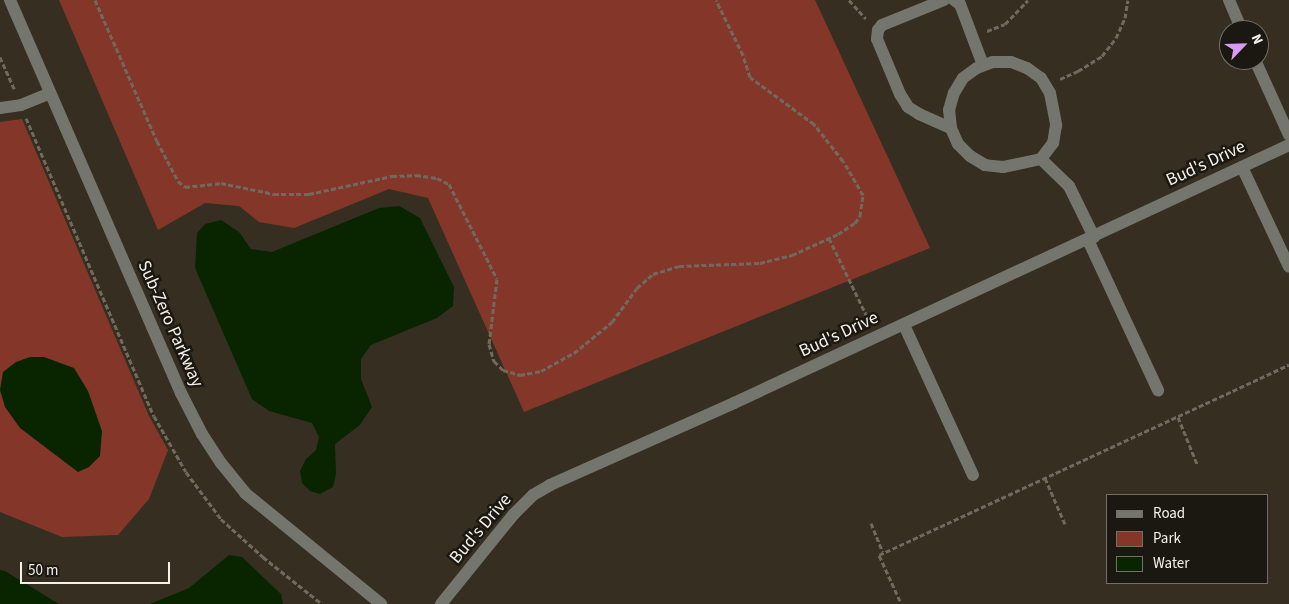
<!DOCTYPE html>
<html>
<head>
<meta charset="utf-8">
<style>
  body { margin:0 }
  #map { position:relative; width:1289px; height:604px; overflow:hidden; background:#362f21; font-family:"Source Sans 3",sans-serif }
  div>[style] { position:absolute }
  .green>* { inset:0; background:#843728 }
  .water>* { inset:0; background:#092500 }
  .path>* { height:3px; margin-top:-1.5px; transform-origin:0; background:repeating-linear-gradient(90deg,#706a5e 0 5px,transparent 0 7.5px) }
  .minor>* { height:12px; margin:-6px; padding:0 6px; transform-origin:6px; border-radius:6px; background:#74756d }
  span { translate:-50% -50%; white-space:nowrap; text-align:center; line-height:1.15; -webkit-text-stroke:5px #1b1811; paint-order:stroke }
  .street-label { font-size:18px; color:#f6f2e9 }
  .legend { position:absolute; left:1106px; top:494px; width:162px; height:90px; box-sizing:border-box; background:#1b1811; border:1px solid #736f67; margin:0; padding:6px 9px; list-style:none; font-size:15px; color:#f6f2e9 }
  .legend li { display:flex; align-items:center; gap:10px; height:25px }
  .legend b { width:25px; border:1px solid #736f67 }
  .north { position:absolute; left:1219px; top:20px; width:50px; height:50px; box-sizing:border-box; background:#1b1811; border:1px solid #736f67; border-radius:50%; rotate:66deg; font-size:14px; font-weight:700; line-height:20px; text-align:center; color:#f6f2e9 }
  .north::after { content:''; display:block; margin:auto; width:18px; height:22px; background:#d99af7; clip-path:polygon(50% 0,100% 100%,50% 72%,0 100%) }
  .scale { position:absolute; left:20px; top:562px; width:150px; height:22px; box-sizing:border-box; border:2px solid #f6f2e9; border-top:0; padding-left:6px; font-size:15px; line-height:18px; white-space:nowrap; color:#f6f2e9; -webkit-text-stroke:4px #1b1811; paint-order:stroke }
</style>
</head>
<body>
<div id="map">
  <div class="green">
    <i style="clip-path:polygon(59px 0,815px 0,930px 248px,524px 412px,428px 198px,389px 189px,294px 228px,259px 222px,239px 206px,205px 203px,158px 230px)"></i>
    <i style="clip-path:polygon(22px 119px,149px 416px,168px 450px,149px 499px,118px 535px,62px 537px,0 512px,0 122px)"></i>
  </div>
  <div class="water">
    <i style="clip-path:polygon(399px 206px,420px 218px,454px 287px,453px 306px,437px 318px,371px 345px,361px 359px,361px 379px,372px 407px,360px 425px,335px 444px,336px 474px,333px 487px,320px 494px,310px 491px,302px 483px,300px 471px,306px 459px,316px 450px,319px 437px,312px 423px,269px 411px,252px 399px,195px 268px,197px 233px,205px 224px,221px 220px,239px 232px,251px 249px,272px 252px,379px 208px)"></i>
    <i style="clip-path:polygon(30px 357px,44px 357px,74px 368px,88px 391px,102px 431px,100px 456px,89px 467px,78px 472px,20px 428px,5px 407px,0 390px,3px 372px,16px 362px)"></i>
    <i style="clip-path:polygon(229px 555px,242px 557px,281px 594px,283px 604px,150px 604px,189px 588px)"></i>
    <i style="clip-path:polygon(0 570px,5px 571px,59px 604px,0 604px)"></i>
  </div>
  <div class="path">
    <i style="left:95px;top:0;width:154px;rotate:66.3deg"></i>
    <i style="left:157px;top:141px;width:45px;rotate:62.3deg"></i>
    <i style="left:178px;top:181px;width:9px;rotate:41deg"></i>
    <i style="left:185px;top:187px;width:36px;rotate:-6deg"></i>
    <i style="left:221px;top:183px;width:54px;rotate:11.7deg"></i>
    <i style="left:274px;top:194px;width:35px"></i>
    <i style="left:309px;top:194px;width:85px;rotate:-12.2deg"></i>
    <i style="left:392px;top:176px;width:24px;rotate:-2deg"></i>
    <i style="left:416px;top:175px;width:21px;rotate:8deg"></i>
    <i style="left:437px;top:178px;width:13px;rotate:27deg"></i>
    <i style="left:449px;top:184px;width:106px;rotate:63.2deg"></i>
    <i style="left:497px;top:279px;width:65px;rotate:97deg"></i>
    <i style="left:489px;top:344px;width:18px;rotate:74deg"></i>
    <i style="left:494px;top:361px;width:13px;rotate:45deg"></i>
    <i style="left:503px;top:370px;width:18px;rotate:16deg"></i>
    <i style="left:520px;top:375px;width:21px;rotate:-11deg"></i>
    <i style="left:541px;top:371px;width:38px;rotate:-29deg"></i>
    <i style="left:574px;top:353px;width:49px;rotate:-39.2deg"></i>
    <i style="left:612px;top:322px;width:42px;rotate:-53.7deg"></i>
    <i style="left:637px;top:288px;width:21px;rotate:-41deg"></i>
    <i style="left:653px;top:274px;width:27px;rotate:-17deg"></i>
    <i style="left:679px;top:266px;width:81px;rotate:-2.1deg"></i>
    <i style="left:760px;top:263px;width:33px;rotate:-14deg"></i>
    <i style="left:792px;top:255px;width:51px;rotate:-24.5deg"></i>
    <i style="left:838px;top:234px;width:20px;rotate:-33deg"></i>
    <i style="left:855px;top:223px;width:9px;rotate:-54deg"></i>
    <i style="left:860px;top:216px;width:21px;rotate:-82deg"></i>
    <i style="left:863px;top:195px;width:39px;rotate:-120deg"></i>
    <i style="left:843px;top:161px;width:47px;rotate:-128.1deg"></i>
    <i style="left:814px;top:124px;width:79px;rotate:-143.7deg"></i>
    <i style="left:750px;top:77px;width:23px;rotate:-108deg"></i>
    <i style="left:743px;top:55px;width:61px;rotate:-116.1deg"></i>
    <i style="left:849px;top:0;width:25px;rotate:48deg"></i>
    <i style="left:987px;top:31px;width:19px;rotate:-21deg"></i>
    <i style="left:1005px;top:24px;width:33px;rotate:-46deg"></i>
    <i style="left:0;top:57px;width:35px;rotate:66deg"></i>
    <i style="left:1060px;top:79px;width:20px;rotate:-24deg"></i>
    <i style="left:1078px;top:71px;width:28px;rotate:-32deg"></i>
    <i style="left:1102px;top:56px;width:23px;rotate:-52deg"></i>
    <i style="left:1116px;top:38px;width:22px;rotate:-66deg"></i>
    <i style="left:1125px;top:18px;width:18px;rotate:-81deg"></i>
    <i style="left:26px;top:118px;width:324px;rotate:66.8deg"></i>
    <i style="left:154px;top:416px;width:64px;rotate:60.3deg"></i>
    <i style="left:186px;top:472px;width:59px;rotate:53.3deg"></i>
    <i style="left:221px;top:519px;width:57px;rotate:42.1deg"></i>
    <i style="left:263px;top:557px;width:75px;rotate:38.5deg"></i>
    <i style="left:829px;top:238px;width:94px;rotate:64.2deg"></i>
    <i style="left:1178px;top:417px;width:51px;rotate:68deg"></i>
    <i style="left:1045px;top:478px;width:50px;rotate:66.5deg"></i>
    <i style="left:871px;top:523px;width:31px;rotate:68deg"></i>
    <i style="left:900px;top:601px;width:51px;rotate:-114.5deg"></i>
    <i style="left:879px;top:555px;width:452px;rotate:-24.9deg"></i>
  </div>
  <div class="minor">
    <i style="left:10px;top:0;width:429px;rotate:66.5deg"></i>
    <i style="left:181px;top:393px;width:46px;rotate:62.9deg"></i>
    <i style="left:202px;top:434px;width:35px;rotate:57deg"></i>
    <i style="left:221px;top:463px;width:38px;rotate:51deg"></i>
    <i style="left:245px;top:493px;width:176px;rotate:39.2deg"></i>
    <i style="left:944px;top:0;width:67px;rotate:158deg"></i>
    <i style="left:882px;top:25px;width:6px;rotate:129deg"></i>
    <i style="left:878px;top:30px;width:9px;rotate:96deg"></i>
    <i style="left:877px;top:39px;width:60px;rotate:67.3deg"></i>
    <i style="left:900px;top:94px;width:15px;rotate:58deg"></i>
    <i style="left:908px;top:107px;width:13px;rotate:32deg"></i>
    <i style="left:919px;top:114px;width:35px;rotate:24deg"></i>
    <i style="left:954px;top:0;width:7px;rotate:34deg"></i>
    <i style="left:960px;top:4px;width:65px;rotate:69.3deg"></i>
    <i style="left:1229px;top:0;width:33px;rotate:67deg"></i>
    <i style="left:1255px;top:60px;width:82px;rotate:65.6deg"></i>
    <i style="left:993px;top:62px;width:18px"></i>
    <i style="left:1011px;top:62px;width:17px;rotate:21deg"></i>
    <i style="left:1027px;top:68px;width:17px;rotate:36deg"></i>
    <i style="left:1041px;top:78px;width:17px;rotate:59deg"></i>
    <i style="left:1050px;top:93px;width:33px;rotate:79deg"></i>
    <i style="left:1056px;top:125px;width:18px;rotate:99deg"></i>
    <i style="left:1053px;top:143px;width:20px;rotate:127deg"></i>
    <i style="left:1041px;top:159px;width:39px;rotate:168deg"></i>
    <i style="left:1003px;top:167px;width:18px;rotate:-174deg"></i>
    <i style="left:985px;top:165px;width:17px;rotate:-149deg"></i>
    <i style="left:970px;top:156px;width:17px;rotate:-135deg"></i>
    <i style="left:958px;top:144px;width:17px;rotate:-114deg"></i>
    <i style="left:951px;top:128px;width:18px;rotate:-96deg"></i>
    <i style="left:949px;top:110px;width:18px;rotate:-74deg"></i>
    <i style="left:954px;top:93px;width:17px;rotate:-59deg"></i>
    <i style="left:963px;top:78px;width:17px;rotate:-36deg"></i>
    <i style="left:977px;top:68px;width:17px;rotate:-21deg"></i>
    <i style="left:0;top:108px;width:21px;rotate:-8deg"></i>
    <i style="left:21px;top:105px;width:31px;rotate:-22deg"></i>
    <i style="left:1041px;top:159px;width:39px;rotate:44deg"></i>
    <i style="left:1069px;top:186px;width:57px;rotate:63.9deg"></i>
    <i style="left:1242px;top:167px;width:110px;rotate:64.8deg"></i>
    <i style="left:1088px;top:240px;width:166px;rotate:65deg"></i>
    <i style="left:904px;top:325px;width:165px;rotate:65.3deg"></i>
    <i style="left:441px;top:604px;width:116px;rotate:-51deg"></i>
    <i style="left:514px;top:514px;width:27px;rotate:-45deg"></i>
    <i style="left:533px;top:495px;width:20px;rotate:-30deg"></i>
    <i style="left:550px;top:485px;width:201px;rotate:-24deg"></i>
    <i style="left:734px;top:403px;width:612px;rotate:-24.93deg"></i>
  </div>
  <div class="street-label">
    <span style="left:1206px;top:164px;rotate:-25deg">Bud's Drive</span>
    <span style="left:170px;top:324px;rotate:66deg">Sub-Zero Parkway</span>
    <span style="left:839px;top:335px;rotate:-25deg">Bud's Drive</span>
    <span style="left:481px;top:529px;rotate:-50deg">Bud's Drive</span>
  </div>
  <ul class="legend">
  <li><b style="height:6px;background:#74756d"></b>Road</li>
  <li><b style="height:14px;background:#843728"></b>Park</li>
  <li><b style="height:14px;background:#092500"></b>Water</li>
  </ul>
  <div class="north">N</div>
  <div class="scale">50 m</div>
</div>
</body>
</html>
